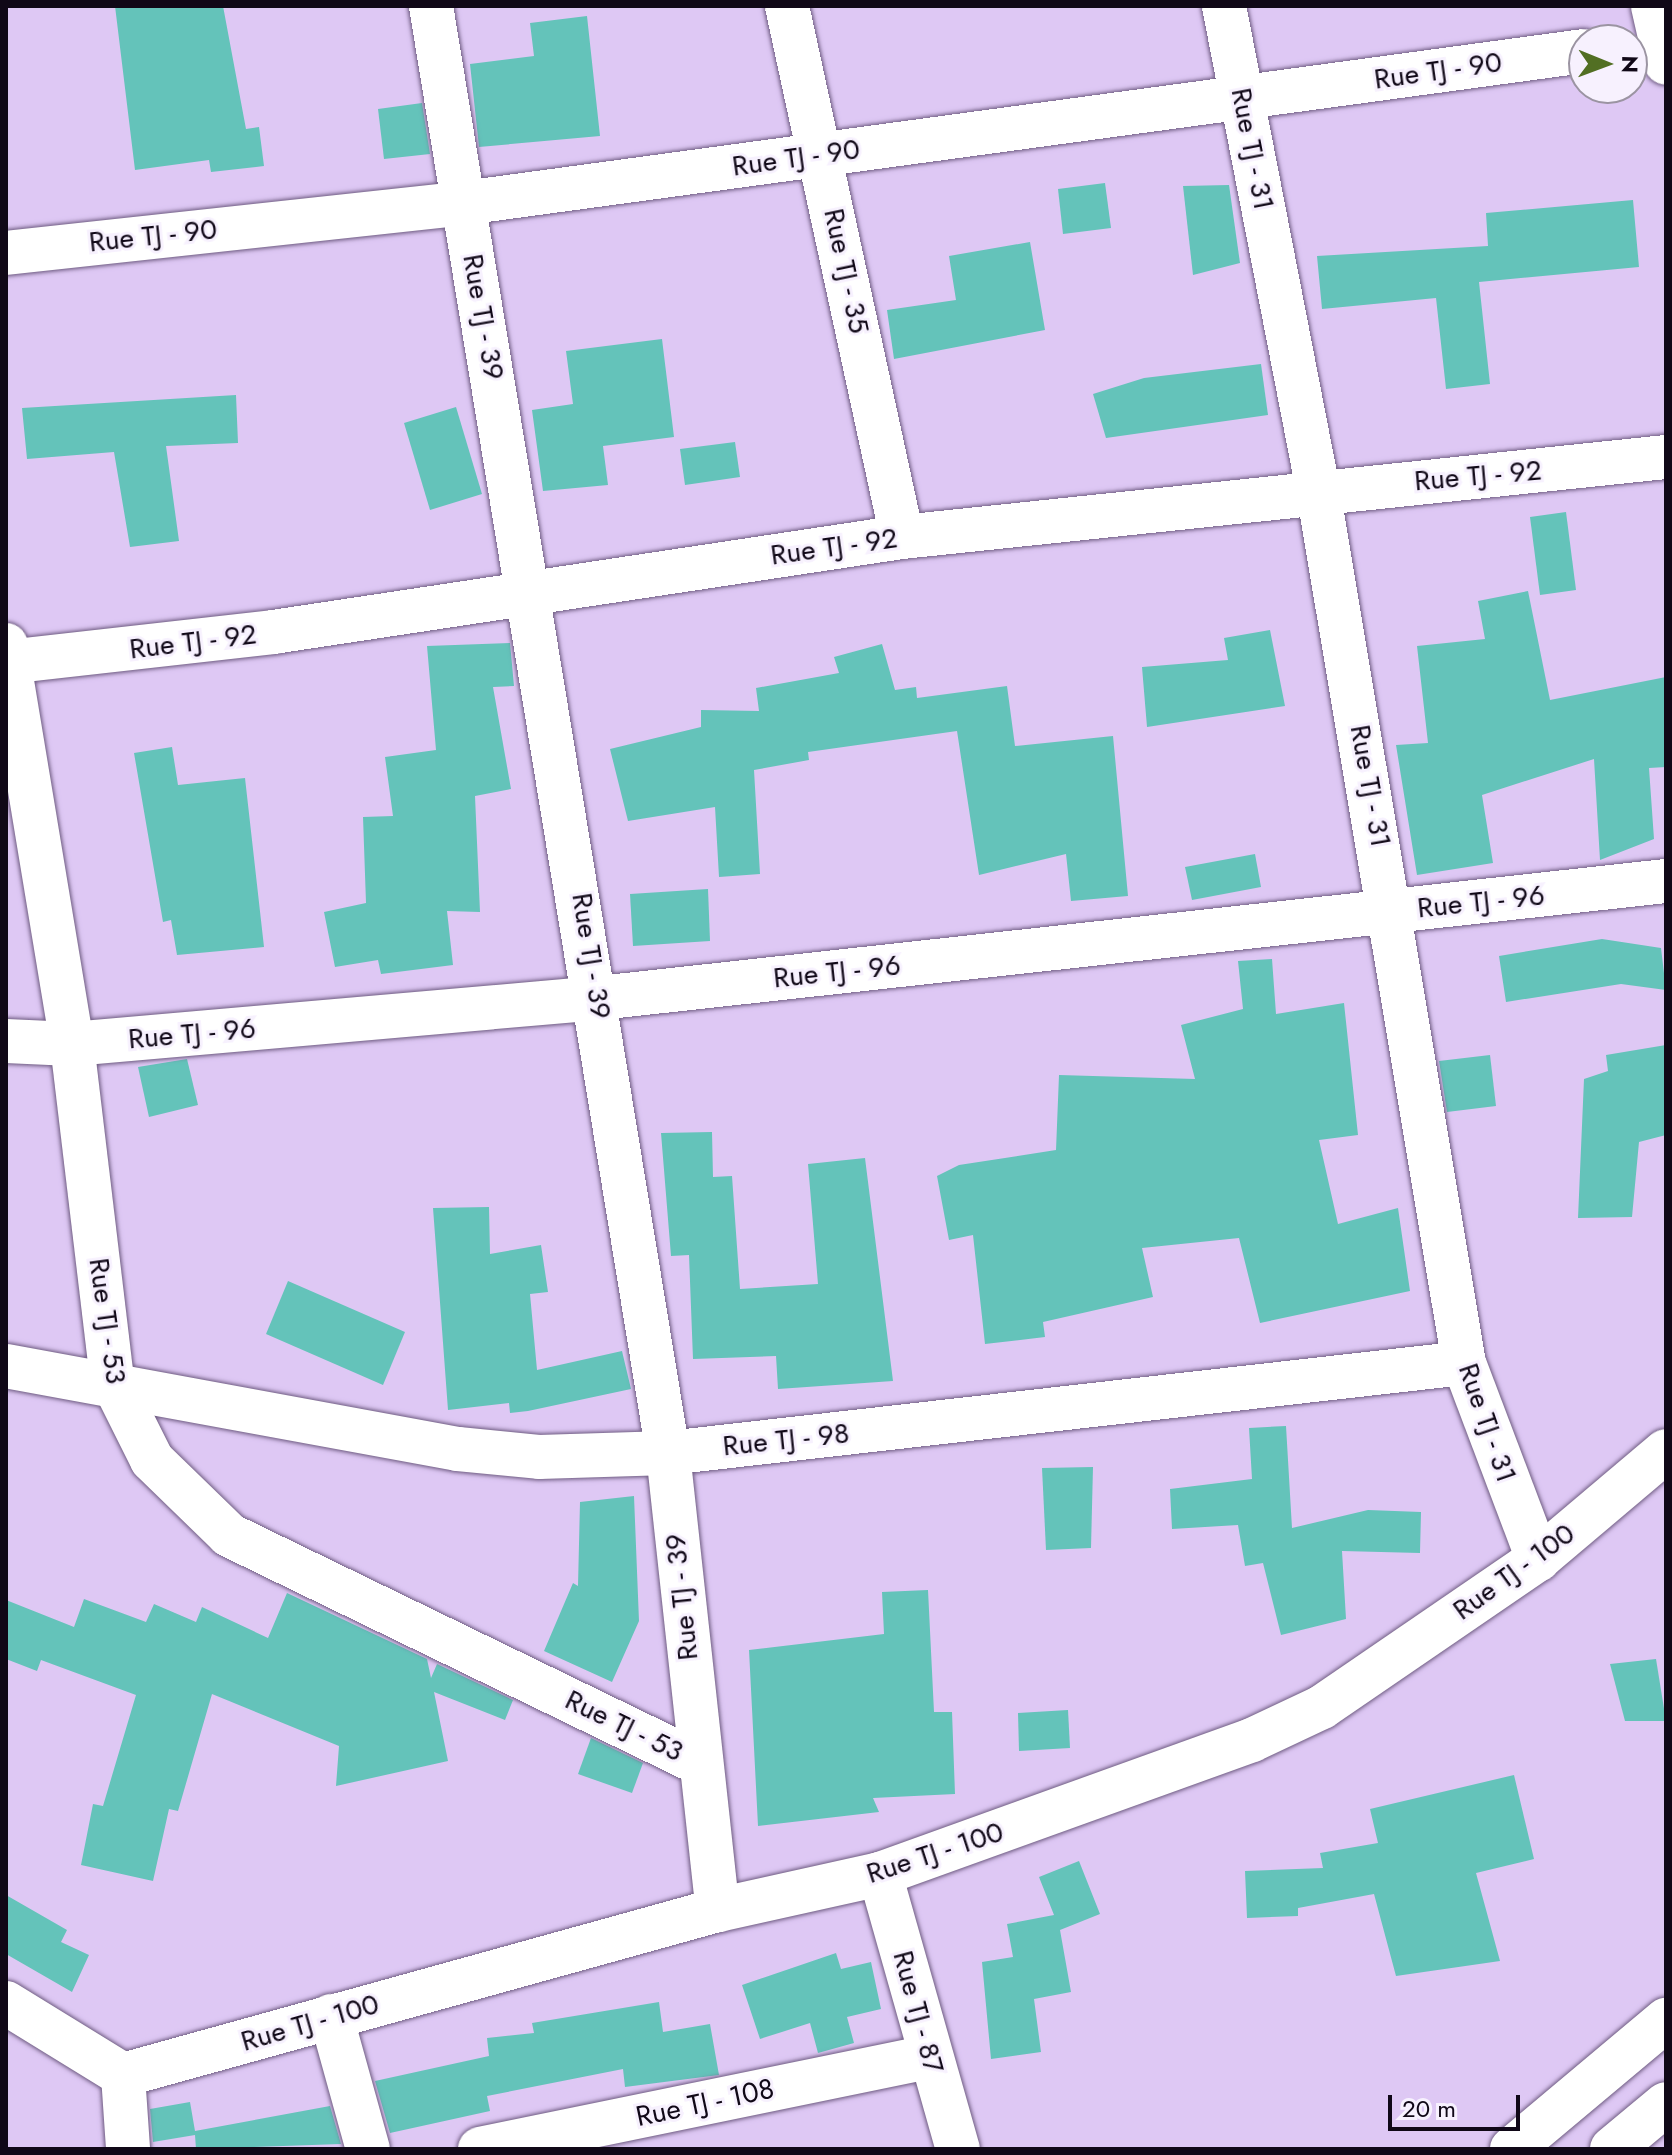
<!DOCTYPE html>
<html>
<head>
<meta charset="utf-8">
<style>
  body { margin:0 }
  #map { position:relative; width:1672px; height:2155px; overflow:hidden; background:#dec8f4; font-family:Jost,sans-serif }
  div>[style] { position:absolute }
  .building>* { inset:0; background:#64c3ba }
  .roads { filter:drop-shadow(0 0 2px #6f5c82) drop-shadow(0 0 2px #6f5c82) }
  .minor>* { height:44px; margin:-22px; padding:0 22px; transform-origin:22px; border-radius:22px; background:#fff }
  .primary>* { height:44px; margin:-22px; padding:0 22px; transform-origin:22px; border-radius:22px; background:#fff }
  span { translate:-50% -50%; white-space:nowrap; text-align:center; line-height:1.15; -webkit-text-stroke:6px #f7f1fe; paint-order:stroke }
  .street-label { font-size:28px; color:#100817 }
  .frame { position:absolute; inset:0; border:8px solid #100817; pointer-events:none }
  .north { position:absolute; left:1568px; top:24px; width:80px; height:80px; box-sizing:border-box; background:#f7f1fe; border:2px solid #9b94a2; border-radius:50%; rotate:91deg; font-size:22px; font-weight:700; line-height:32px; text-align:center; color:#100817 }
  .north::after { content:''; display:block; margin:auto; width:28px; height:36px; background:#526f23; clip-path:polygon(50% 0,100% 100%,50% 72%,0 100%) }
  .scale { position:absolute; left:1388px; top:2095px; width:132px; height:36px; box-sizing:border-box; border:4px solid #100817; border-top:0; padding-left:10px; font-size:24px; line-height:28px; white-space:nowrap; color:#100817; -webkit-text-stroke:6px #f7f1fe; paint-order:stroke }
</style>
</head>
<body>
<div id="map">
  <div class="building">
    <i style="clip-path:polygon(115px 6px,223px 6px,246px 129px,259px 127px,264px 166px,211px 172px,209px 160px,135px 170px)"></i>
    <i style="clip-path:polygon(587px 16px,600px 136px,479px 147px,470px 64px,534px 56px,530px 23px)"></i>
    <i style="clip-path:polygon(422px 103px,430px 154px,384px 159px,378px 109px)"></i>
    <i style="clip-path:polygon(1105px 183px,1111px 228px,1063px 234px,1058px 189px)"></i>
    <i style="clip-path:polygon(1229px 185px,1240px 263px,1193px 275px,1183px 186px)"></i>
    <i style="clip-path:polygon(1633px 200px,1639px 267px,1479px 282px,1490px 384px,1446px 389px,1436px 298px,1322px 309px,1317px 256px,1488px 246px,1486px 213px)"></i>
    <i style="clip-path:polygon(1030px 242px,1045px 330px,894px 359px,887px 310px,956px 300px,949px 256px)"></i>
    <i style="clip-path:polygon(662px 339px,674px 437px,603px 446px,608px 485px,543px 491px,532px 410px,573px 404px,566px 351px)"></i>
    <i style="clip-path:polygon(1261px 364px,1268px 415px,1106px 438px,1093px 394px,1144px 378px)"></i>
    <i style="clip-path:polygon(236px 395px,238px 443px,166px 446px,179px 541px,130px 547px,114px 452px,27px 459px,22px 408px)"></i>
    <i style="clip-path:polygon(456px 407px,482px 494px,430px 510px,404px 423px)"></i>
    <i style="clip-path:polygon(735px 442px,740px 477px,685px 485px,680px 449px)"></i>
    <i style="clip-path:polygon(1566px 512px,1576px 590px,1540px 595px,1530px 517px)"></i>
    <i style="clip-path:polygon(1528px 591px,1550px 700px,1666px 677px,1666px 767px,1649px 768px,1654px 839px,1600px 860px,1594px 759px,1482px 795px,1493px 863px,1417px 875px,1396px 745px,1428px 743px,1417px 646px,1485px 639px,1478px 601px)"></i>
    <i style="clip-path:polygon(1270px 630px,1285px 706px,1147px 727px,1142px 667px,1228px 660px,1224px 638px)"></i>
    <i style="clip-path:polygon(510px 643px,514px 686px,493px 687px,511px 789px,475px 796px,480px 912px,447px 911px,453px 965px,381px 974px,378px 960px,335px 967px,324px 912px,366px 903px,363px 817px,393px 816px,385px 757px,436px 750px,427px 646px)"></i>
    <i style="clip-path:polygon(882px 644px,895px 690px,916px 687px,917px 698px,1007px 686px,1015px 746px,1113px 736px,1128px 896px,1071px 901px,1066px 854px,979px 875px,957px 731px,808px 752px,809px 760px,754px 770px,760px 874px,719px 877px,715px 807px,628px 821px,610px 749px,701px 727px,701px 710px,759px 711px,756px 688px,839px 673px,834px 657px)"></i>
    <i style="clip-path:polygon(172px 747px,178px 785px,245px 778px,264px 947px,177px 955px,171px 920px,163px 922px,134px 753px)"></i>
    <i style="clip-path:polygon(1255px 854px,1261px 887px,1192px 900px,1185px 867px)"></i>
    <i style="clip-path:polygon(708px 889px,710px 941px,633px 946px,630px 894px)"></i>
    <i style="clip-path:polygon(1602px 939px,1661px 948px,1666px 990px,1621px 984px,1506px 1002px,1499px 956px)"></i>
    <i style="clip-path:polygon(1272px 959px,1276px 1014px,1344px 1003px,1358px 1135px,1319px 1140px,1338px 1224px,1398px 1208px,1410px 1291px,1260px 1323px,1239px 1238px,1142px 1248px,1153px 1297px,1043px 1322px,1045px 1337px,985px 1344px,973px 1235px,949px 1240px,937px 1176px,959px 1165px,1056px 1150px,1059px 1075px,1195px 1079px,1181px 1025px,1243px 1009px,1238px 961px)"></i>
    <i style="clip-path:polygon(1666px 1045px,1666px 1135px,1639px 1142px,1632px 1217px,1578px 1218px,1584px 1079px,1608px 1071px,1606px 1055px)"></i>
    <i style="clip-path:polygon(1490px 1055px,1496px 1106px,1447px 1112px,1439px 1061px)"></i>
    <i style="clip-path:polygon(187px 1059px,198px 1105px,149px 1117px,138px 1067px)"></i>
    <i style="clip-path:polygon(712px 1132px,713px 1177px,732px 1176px,740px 1289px,818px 1284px,808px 1164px,865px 1158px,893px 1381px,778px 1389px,776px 1356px,693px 1359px,689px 1255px,671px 1256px,661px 1133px)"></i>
    <i style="clip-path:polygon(489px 1207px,490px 1254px,541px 1245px,548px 1292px,530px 1294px,537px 1370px,622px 1351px,631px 1389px,528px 1411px,510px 1413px,509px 1403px,448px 1410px,433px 1208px)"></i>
    <i style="clip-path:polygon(288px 1281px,405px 1332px,383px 1385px,266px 1334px)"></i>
    <i style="clip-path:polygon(1286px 1426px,1292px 1528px,1368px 1510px,1421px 1512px,1420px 1553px,1342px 1551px,1346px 1619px,1281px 1635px,1263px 1563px,1245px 1566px,1238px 1525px,1172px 1529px,1170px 1489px,1252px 1479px,1249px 1428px)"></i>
    <i style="clip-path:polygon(1093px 1467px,1091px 1548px,1046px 1550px,1042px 1468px)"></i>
    <i style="clip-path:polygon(634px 1496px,639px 1621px,612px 1682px,544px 1651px,573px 1583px,578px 1586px,580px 1502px)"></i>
    <i style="clip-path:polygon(928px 1590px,934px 1712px,952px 1712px,955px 1794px,873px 1798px,879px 1812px,758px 1826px,749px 1650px,884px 1634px,882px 1592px)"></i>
    <i style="clip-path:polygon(287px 1593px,427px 1659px,431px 1678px,437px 1664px,513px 1700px,505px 1720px,434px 1692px,448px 1761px,336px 1786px,339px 1746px,212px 1694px,178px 1811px,169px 1809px,153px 1881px,81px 1865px,93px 1804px,103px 1806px,136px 1695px,41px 1660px,37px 1671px,6px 1659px,6px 1600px,74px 1627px,84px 1599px,146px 1622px,154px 1604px,196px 1622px,202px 1607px,268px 1638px)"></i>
    <i style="clip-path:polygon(1656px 1659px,1666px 1721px,1625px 1721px,1610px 1664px)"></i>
    <i style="clip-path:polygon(1068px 1710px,1070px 1748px,1019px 1751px,1018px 1713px)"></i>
    <i style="clip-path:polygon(591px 1738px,643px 1763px,632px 1793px,578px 1774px)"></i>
    <i style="clip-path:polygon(1514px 1775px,1534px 1859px,1476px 1873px,1500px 1961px,1396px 1976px,1374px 1894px,1298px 1908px,1298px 1916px,1247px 1918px,1245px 1871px,1323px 1868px,1320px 1853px,1378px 1843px,1370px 1809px)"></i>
    <i style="clip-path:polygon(1079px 1861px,1100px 1914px,1060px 1930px,1071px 1992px,1034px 1999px,1041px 2052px,991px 2059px,982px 1962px,1013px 1957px,1007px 1924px,1054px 1915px,1039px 1877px)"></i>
    <i style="clip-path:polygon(6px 1895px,67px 1930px,61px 1942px,89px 1955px,72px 1992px,6px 1954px)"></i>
    <i style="clip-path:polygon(836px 1953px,841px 1969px,871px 1962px,881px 2009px,847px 2017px,854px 2043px,818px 2053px,810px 2023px,760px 2039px,742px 1985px)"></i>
    <i style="clip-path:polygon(659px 2002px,663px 2032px,710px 2024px,719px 2075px,625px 2087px,623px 2069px,487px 2096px,490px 2111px,390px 2133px,375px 2081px,489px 2056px,487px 2038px,534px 2033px,532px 2023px)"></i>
    <i style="clip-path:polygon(190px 2102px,195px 2131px,330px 2106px,341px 2144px,196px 2149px,195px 2135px,153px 2142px,150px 2109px)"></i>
  </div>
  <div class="roads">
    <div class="minor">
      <i style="left:431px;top:6px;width:1466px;rotate:80.7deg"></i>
      <i style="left:668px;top:1453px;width:460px;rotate:83.8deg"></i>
      <i style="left:787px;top:6px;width:543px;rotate:77.78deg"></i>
      <i style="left:1224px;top:6px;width:493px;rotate:79deg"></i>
      <i style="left:1318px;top:490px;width:885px;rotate:80.51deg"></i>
      <i style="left:1464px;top:1363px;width:210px;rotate:69.3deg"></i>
      <i style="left:1653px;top:6px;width:58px;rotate:77.2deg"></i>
      <i style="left:6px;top:253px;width:461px;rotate:-6.2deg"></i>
      <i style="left:464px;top:203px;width:1130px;rotate:-7.73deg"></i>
      <i style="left:6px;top:645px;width:404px;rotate:80.6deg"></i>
      <i style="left:72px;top:1044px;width:338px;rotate:83.2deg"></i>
      <i style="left:112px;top:1380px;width:89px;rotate:63.4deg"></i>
      <i style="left:152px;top:1460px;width:107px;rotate:44.2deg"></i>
      <i style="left:229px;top:1535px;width:522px;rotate:25.88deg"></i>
      <i style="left:6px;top:662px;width:269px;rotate:-6.4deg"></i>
      <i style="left:273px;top:632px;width:636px;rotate:-8.59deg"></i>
      <i style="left:902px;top:537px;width:768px;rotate:-5.98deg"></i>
      <i style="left:6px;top:1041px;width:66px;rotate:2.6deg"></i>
      <i style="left:72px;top:1044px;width:529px;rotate:-4.99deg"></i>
      <i style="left:599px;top:998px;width:1073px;rotate:-6.26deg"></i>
      <i style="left:6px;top:1366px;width:460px;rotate:10.4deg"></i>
      <i style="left:458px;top:1449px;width:81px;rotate:5.6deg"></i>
      <i style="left:539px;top:1457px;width:129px;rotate:-1.8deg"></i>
      <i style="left:668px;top:1453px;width:801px;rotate:-6.45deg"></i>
      <i style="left:880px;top:1874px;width:286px;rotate:74.2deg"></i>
      <i style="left:6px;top:2003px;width:137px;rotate:31.6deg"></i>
      <i style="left:123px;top:2075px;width:74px;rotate:86.1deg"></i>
      <i style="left:331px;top:2016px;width:138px;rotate:74.5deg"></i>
      <i style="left:123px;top:2075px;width:617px;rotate:-15.5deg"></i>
      <i style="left:718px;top:1910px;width:166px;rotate:-12.5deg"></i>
      <i style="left:880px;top:1874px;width:395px;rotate:-19.8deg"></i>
      <i style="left:1252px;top:1740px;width:77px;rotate:-25.2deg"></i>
      <i style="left:1322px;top:1707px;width:262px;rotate:-34.4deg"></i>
      <i style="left:1538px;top:1559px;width:167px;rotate:-40.2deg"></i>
      <i style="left:480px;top:2149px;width:458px;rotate:-11.6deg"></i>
    </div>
    <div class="primary">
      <i style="left:1512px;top:2149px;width:201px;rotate:-40deg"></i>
      <i style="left:1612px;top:2149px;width:70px;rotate:-39.8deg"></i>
    </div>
  </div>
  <div class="street-label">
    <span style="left:1438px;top:71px;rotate:-8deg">Rue TJ - 90</span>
    <span style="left:1252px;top:149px;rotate:79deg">Rue TJ - 31</span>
    <span style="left:796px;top:158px;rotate:-8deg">Rue TJ - 90</span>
    <span style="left:153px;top:236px;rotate:-6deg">Rue TJ - 90</span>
    <span style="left:846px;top:271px;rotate:78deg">Rue TJ - 35</span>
    <span style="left:483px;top:317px;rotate:80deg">Rue TJ - 39</span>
    <span style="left:1478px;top:476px;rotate:-5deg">Rue TJ - 92</span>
    <span style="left:834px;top:547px;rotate:-8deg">Rue TJ - 92</span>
    <span style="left:193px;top:642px;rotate:-7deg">Rue TJ - 92</span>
    <span style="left:1370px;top:786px;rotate:80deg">Rue TJ - 31</span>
    <span style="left:1481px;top:902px;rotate:-6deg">Rue TJ - 96</span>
    <span style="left:591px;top:956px;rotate:81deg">Rue TJ - 39</span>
    <span style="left:837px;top:972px;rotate:-6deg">Rue TJ - 96</span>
    <span style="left:192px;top:1034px;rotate:-5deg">Rue TJ - 96</span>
    <span style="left:107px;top:1321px;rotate:82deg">Rue TJ - 53</span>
    <span style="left:1487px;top:1423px;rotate:71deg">Rue TJ - 31</span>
    <span style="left:786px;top:1440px;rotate:-6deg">Rue TJ - 98</span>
    <span style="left:1514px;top:1572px;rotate:-36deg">Rue TJ - 100</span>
    <span style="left:682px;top:1597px;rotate:-96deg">Rue TJ - 39</span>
    <span style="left:624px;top:1726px;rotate:26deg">Rue TJ - 53</span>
    <span style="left:935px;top:1853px;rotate:-18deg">Rue TJ - 100</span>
    <span style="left:918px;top:2012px;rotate:75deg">Rue TJ - 87</span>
    <span style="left:310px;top:2023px;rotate:-16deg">Rue TJ - 100</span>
    <span style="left:705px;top:2103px;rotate:-12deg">Rue TJ - 108</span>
  </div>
  <div class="frame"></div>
  <div class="north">N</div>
  <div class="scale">20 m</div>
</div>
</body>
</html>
